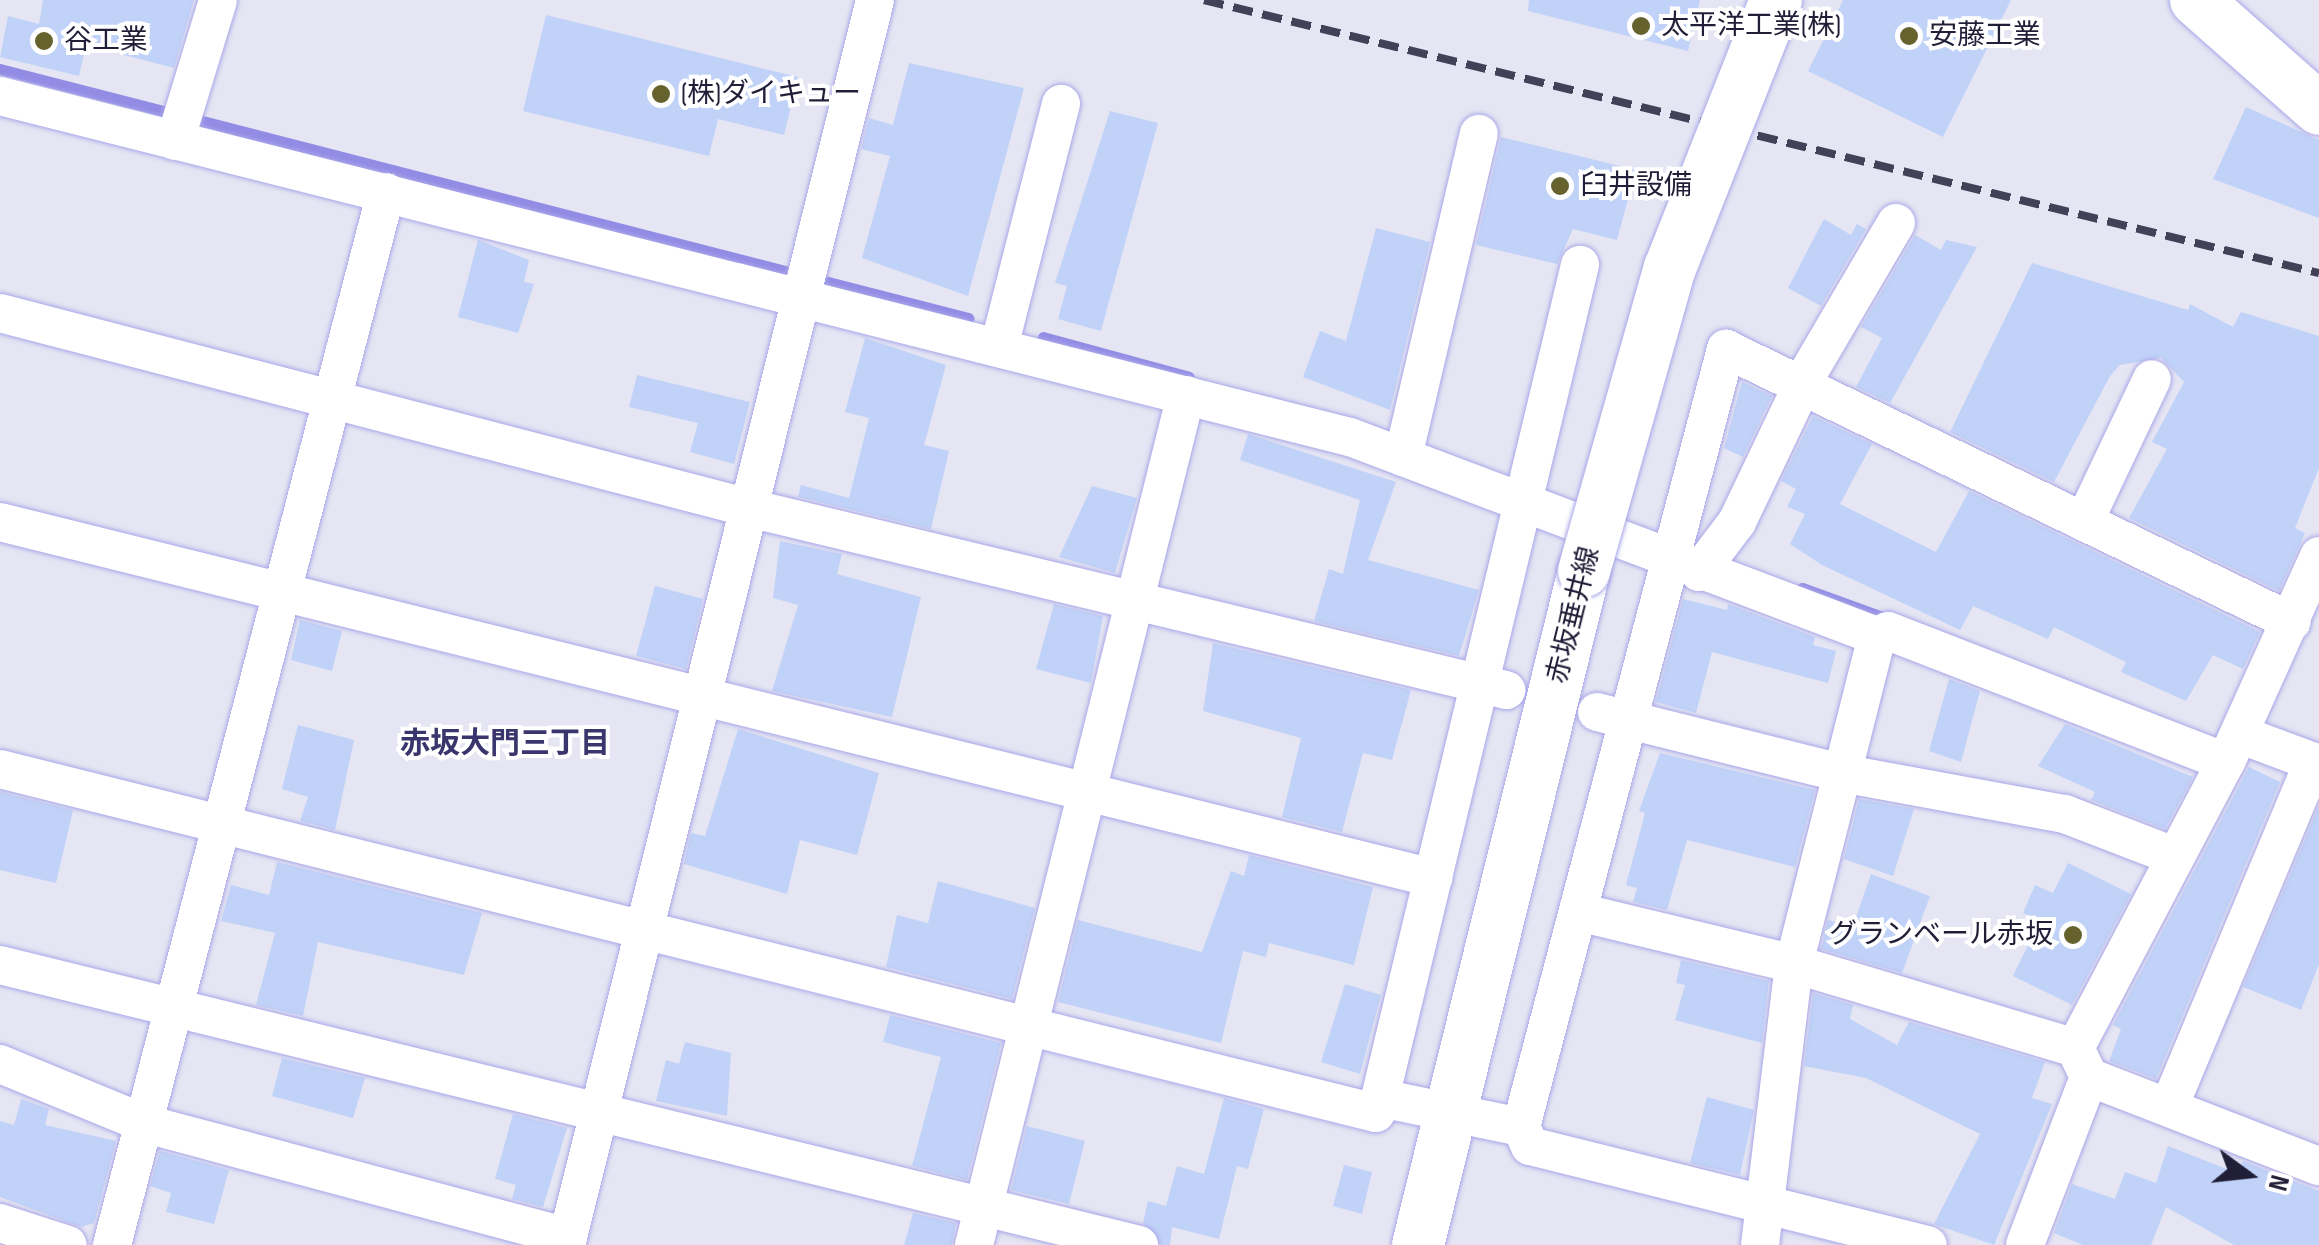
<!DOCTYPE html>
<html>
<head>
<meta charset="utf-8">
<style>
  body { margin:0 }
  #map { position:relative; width:2319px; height:1245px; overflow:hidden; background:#e5e5f3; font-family:"Sofia Sans Condensed","Noto Sans JP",sans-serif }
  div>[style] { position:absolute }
  .stream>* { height:11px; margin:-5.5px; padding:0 5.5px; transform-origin:5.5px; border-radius:5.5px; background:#928ce5 }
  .building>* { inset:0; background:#c1d2f8 }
  .roads { filter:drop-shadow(0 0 2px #aaa7e8) drop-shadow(0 0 2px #aaa7e8) }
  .minor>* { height:38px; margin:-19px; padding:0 19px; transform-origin:19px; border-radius:19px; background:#fff }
  .secondary>* { height:52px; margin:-26px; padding:0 26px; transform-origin:26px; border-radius:26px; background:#fff }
  .rail>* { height:8px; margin-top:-4px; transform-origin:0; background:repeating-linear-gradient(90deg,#434158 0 20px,transparent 0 30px) }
  .bridges { filter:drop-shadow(0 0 2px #aaa7e8) drop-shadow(0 0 2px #aaa7e8) }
  .secondary-bridge>* { height:52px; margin:-26px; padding:0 26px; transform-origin:26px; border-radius:26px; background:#fff }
  .dots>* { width:28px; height:28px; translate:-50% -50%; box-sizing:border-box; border:5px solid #fff; border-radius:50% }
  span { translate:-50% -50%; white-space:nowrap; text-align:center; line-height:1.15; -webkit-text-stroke:8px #fff; paint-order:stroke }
  .poi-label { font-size:28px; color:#211f38 }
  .left { translate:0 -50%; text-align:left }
  .right { translate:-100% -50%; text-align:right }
  .street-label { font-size:28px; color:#211f38 }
  .neighbourhood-label { font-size:30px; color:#3a356c; font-weight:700 }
  .north { position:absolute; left:2199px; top:1125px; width:100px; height:100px; -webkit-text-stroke:8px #fff; paint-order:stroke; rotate:105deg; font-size:28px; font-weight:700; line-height:40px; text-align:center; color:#211f38 }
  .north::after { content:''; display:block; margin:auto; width:35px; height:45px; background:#211f38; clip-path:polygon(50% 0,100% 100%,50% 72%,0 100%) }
</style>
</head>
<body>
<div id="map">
  <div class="stream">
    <i style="left:0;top:69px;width:1000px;rotate:14.43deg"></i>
    <i style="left:1043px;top:337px;width:151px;rotate:15.3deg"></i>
    <i style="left:1802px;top:588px;width:91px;rotate:19.8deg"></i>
  </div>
  <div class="building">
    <i style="clip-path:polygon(43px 0,194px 0,174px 68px,86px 45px,79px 76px,0 57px,8px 16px,39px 24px)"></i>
    <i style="clip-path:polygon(1529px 0,1700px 0,1688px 51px,1528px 11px)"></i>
    <i style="clip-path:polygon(1843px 0,2011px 0,1943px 137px,1808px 71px)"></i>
    <i style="clip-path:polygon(546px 15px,798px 77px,784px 135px,718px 119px,709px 156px,523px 111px)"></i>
    <i style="clip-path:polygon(909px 63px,1024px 88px,968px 296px,862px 258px,890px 156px,861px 149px,869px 118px,893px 125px)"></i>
    <i style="clip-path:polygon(2246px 107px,2319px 140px,2319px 218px,2213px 179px)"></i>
    <i style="clip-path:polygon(1110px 111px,1158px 123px,1101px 331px,1058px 319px,1067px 286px,1055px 283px)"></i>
    <i style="clip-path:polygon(1501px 137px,1636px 170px,1617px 240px,1573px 229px,1557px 264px,1476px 245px)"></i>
    <i style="clip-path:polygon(1824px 219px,1851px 235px,1857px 224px,1866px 229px,1821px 306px,1788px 288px)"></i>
    <i style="clip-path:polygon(1376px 228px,1430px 242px,1390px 410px,1303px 377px,1320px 331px,1346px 341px)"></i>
    <i style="clip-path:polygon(1915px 235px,1941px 250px,1946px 240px,1977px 247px,1890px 403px,1856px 387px,1882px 338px,1861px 327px)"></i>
    <i style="clip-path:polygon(478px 240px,529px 260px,524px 282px,534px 284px,518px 333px,458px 317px)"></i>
    <i style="clip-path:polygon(2032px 263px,2188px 310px,2190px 304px,2233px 327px,2241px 312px,2319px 336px,2319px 468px,2295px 528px,2305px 533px,2279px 591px,2129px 518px,2167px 449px,2152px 442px,2184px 382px,2161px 358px,2120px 365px,2110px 376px,2054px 482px,1950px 432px)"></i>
    <i style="clip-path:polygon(865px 338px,946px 365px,924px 445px,949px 451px,931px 529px,798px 497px,801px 485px,849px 498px,869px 418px,845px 412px)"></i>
    <i style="clip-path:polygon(637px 375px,750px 402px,734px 464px,690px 452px,698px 423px,629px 407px)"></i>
    <i style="clip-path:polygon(1742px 382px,1772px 396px,1743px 457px,1724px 448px)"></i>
    <i style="clip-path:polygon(1813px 416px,1872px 444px,1840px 504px,1936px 552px,1969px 491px,2260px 632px,2243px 669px,2213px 655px,2186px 701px,2121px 672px,2126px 662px,2054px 627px,2048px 639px,1973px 606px,1960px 630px,1822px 565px,1790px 544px,1805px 514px,1787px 507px,1796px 489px,1781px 481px)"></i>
    <i style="clip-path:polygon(1248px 434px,1396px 482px,1368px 560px,1479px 590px,1459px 656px,1314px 621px,1329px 569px,1343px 574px,1360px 500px,1240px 460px)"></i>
    <i style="clip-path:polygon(1092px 486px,1137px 498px,1115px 573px,1059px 557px)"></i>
    <i style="clip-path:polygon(780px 541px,842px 554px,837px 574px,921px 597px,892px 717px,772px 691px,798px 605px,773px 598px)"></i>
    <i style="clip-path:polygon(655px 586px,703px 599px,686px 669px,636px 656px)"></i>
    <i style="clip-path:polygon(1683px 599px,1727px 610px,1728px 604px,1815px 637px,1813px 645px,1836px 651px,1828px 683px,1712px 652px,1696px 713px,1656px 702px)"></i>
    <i style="clip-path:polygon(1054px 604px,1103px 616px,1091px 683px,1036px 669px)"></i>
    <i style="clip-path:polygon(300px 620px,342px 631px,332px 671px,291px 660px)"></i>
    <i style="clip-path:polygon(1213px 643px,1411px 690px,1392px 760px,1363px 753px,1342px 832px,1282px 817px,1301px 738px,1203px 711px)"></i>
    <i style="clip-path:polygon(1949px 679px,1980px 691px,1961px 762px,1929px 751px)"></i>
    <i style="clip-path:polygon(2065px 724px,2193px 777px,2165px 829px,2091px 800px,2095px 792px,2038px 766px)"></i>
    <i style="clip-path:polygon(298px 725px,354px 740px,335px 830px,300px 821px,308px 797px,282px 789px)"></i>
    <i style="clip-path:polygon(738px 729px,879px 773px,857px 855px,800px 840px,787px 894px,684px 864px,691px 833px,705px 836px)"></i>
    <i style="clip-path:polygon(1660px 753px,1815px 790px,1795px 867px,1687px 840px,1667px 910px,1633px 902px,1637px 888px,1626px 885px,1645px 813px,1639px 811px)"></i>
    <i style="clip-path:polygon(2249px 767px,2280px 782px,2156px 1079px,2109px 1061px,2121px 1029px,2113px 1025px)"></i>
    <i style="clip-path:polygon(0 792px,73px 810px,56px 883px,0 870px)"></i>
    <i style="clip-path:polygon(1859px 799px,1914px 809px,1893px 876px,1844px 859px)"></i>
    <i style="clip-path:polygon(2319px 806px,2319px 964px,2301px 1010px,2243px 987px)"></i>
    <i style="clip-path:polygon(1249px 855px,1373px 887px,1354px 965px,1269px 943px,1266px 957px,1243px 951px,1221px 1043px,1058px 1002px,1078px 920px,1202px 952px,1231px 871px,1244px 876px)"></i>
    <i style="clip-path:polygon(277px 862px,482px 913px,464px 975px,318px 942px,303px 1016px,256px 1005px,275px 933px,221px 921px,231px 885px,269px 895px)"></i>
    <i style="clip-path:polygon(2068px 863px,2131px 894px,2072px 1005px,2013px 976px,2040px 920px,2023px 913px,2035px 885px,2053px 893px)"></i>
    <i style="clip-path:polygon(1871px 874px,1930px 896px,1902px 973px,1821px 949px,1828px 920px,1853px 926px)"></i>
    <i style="clip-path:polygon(938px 881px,1035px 908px,1012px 999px,886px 967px,897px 915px,928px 923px)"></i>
    <i style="clip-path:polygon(1681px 960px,1769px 981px,1762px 1043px,1675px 1020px,1685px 985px,1676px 983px)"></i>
    <i style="clip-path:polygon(1345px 984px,1381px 995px,1360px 1074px,1321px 1062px)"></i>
    <i style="clip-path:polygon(1813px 993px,1853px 1005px,1850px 1019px,1897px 1045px,1909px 1022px,2045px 1062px,2032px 1098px,2052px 1104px,1994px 1245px,1934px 1224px,1980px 1134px,1866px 1078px,1804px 1066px)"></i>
    <i style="clip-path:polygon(890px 1015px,1001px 1043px,967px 1180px,912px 1166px,941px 1057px,883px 1042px)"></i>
    <i style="clip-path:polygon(685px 1042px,731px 1053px,727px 1116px,656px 1101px,666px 1060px,679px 1064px)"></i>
    <i style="clip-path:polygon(282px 1058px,365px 1078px,353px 1118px,272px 1096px)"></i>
    <i style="clip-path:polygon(1707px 1097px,1754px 1110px,1740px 1175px,1690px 1163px)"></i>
    <i style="clip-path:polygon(1224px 1098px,1264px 1109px,1248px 1169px,1237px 1166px,1219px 1239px,1172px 1227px,1170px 1245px,1161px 1245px,1143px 1223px,1148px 1201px,1166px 1206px,1177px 1166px,1204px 1174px)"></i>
    <i style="clip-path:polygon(21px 1099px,49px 1109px,45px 1125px,116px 1141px,94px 1223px,81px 1227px,0 1197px,0 1121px,14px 1125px)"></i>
    <i style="clip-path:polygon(513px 1114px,567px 1128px,543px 1207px,512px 1199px,516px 1185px,495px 1179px)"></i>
    <i style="clip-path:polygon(1027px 1126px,1085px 1141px,1069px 1204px,1011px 1190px)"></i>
    <i style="clip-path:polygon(2168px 1146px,2237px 1173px,2243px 1161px,2319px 1191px,2319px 1245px,2234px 1245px,2166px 1207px,2151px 1245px,2083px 1245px,2054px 1233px,2072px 1184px,2115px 1199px,2125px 1172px,2156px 1183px)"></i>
    <i style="clip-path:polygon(160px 1151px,229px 1170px,214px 1224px,166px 1212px,171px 1193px,150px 1186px)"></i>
    <i style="clip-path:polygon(1344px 1165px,1372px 1172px,1362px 1214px,1333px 1206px)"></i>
    <i style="clip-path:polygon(913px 1213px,956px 1223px,952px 1245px,904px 1245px)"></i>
  </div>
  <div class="roads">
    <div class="minor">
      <i style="left:0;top:96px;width:1392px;rotate:14.18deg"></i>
      <i style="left:1350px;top:437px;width:563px;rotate:20.69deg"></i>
      <i style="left:1877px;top:636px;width:338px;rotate:104.2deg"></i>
      <i style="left:1794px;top:964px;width:283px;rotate:96.9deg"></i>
      <i style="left:175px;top:141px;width:147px;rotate:-73deg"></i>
      <i style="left:0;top:313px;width:774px;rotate:14.59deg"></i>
      <i style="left:749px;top:508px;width:779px;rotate:13.52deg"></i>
      <i style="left:999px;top:347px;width:251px;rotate:-75.7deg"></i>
      <i style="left:1403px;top:457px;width:332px;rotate:-76.8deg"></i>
      <i style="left:0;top:522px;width:1477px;rotate:13.95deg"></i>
      <i style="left:2084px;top:522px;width:158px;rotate:-64.6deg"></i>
      <i style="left:1699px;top:572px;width:63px;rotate:-52.8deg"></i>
      <i style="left:1737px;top:522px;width:165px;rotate:-64.5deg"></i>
      <i style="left:1808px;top:373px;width:174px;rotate:-59.6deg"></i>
      <i style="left:1877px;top:636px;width:12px;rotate:-24deg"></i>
      <i style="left:1888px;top:631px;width:362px;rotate:21.2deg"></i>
      <i style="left:1597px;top:712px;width:252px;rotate:14deg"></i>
      <i style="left:1841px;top:773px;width:228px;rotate:10.4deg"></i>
      <i style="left:2065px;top:814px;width:117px;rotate:21.1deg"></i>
      <i style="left:2239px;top:734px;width:85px;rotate:20.6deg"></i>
      <i style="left:0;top:769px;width:1418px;rotate:14.04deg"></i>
      <i style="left:1376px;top:1113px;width:16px;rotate:-75deg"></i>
      <i style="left:1380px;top:1098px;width:144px;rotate:11.6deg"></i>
      <i style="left:1521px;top:1127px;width:805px;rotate:-75.24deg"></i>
      <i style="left:1726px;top:349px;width:628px;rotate:25.75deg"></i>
      <i style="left:1578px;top:912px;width:222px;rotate:13.5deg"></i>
      <i style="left:1794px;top:964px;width:293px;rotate:16.6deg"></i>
      <i style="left:2075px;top:1048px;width:32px;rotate:64deg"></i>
      <i style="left:2089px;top:1077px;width:180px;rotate:110.9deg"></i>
      <i style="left:0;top:965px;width:1173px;rotate:13.81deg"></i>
      <i style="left:2075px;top:1048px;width:323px;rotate:-62.2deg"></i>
      <i style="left:2226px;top:762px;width:226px;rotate:-65.7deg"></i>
      <i style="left:0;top:1064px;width:158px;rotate:22.3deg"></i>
      <i style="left:146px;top:1124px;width:437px;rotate:15deg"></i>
      <i style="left:2089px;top:1077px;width:247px;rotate:21.2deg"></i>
      <i style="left:1380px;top:1098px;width:857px;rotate:-76.5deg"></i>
      <i style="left:2169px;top:1107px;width:374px;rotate:-67.3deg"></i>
      <i style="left:1521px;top:1127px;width:21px;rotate:65deg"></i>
      <i style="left:1530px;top:1146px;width:410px;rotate:14deg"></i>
      <i style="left:0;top:1223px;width:71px;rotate:17.9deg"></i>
      <i style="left:112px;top:1245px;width:1088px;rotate:-75.41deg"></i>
      <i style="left:566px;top:1245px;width:1283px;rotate:-76.06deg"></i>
      <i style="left:974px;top:1245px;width:876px;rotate:-76deg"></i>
    </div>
    <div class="secondary">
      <i style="left:2196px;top:0;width:164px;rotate:41.5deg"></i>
      <i style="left:1418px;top:1245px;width:694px;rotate:-76.16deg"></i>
    </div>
  </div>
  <div class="rail">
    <i style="left:1204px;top:0;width:1148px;rotate:13.76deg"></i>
  </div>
  <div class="bridges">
    <div class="secondary-bridge">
      <i style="left:1584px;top:571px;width:315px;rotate:-74.2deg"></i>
      <i style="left:1670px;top:268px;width:288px;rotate:-68.4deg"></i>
    </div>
  </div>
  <div class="dots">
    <i style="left:1641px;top:26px;background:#65622e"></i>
    <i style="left:1909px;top:36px;background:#65622e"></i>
    <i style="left:44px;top:41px;background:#65622e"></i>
    <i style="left:661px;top:94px;background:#65622e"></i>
    <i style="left:1560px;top:186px;background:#65622e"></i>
    <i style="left:2073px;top:935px;background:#65622e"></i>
  </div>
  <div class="poi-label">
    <span class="left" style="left:1661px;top:26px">太平洋工業(株)</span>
    <span class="left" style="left:1929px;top:36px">安藤工業</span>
    <span class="left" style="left:64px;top:41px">谷工業</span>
    <span class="left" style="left:681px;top:94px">(株)ダイキュー</span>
    <span class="left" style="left:1580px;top:186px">臼井設備</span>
    <span class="right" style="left:2053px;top:935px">グランベール赤坂</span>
  </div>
  <div class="street-label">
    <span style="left:1574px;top:615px;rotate:-76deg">赤坂垂井線</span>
  </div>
  <div class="neighbourhood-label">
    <span style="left:505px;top:744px">赤坂大門三丁目</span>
  </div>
  <div class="north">N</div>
</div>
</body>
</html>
